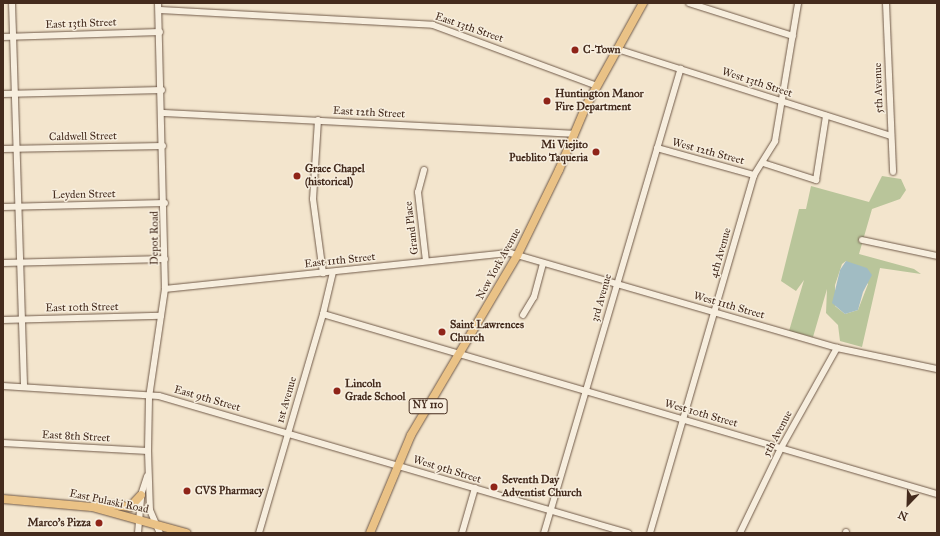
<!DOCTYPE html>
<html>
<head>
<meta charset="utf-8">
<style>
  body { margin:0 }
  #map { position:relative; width:940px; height:536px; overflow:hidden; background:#f3e5cd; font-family:"IM FELL Great Primer",serif }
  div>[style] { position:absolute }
  .green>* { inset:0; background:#b9c59a }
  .water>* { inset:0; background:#a1bcc3 }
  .roads { filter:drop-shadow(0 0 1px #705a49) drop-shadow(0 0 1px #705a49) }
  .minor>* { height:6px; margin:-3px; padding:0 3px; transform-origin:3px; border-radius:3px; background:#f7eede }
  .major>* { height:8px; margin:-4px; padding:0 4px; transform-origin:4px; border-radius:4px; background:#eac286 }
  .dots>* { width:11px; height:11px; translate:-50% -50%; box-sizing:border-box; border:2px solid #f7eede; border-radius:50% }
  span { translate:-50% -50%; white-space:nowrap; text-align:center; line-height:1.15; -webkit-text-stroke:3px #f7eede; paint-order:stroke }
  .shield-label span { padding:1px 3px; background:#f7eede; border:1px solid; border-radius:3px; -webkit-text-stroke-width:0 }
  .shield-label { font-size:10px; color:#442b1d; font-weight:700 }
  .street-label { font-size:11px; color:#442b1d }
  .poi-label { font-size:11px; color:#442b1d; font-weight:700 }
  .left { translate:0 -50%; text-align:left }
  .right { translate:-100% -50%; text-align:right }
  .frame { position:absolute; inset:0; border:4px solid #442b1d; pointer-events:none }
  .north { position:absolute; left:888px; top:484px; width:40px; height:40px; -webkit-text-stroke:3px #f7eede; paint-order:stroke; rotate:203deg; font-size:11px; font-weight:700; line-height:16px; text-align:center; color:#442b1d }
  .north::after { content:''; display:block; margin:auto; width:14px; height:18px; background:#442b1d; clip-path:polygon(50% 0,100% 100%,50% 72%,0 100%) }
</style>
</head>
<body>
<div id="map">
  <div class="green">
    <i style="clip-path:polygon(evenodd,882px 176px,901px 179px,906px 190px,900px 199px,872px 209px,859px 254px,914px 269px,921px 274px,880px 268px,862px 347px,840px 341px,838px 325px,826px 313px,827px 289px,813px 337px,789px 331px,804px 280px,796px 291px,781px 281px,799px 209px,806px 209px,811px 186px,869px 202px,882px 176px,846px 261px,868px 284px,858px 310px,845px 314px,835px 306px,835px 285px,842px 264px,846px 261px)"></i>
  </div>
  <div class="water">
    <i style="clip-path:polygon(846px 261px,867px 268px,872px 275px,863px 292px,858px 310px,845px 314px,832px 303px,840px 270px)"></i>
  </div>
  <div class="roads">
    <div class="minor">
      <i style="left:12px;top:3px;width:384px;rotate:88.2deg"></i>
      <i style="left:158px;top:3px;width:286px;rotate:88.6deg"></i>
      <i style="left:165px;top:289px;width:110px;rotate:98.4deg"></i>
      <i style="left:149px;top:398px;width:53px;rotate:91.1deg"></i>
      <i style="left:148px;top:451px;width:59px;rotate:88.1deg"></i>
      <i style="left:150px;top:510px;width:25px;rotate:67deg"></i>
      <i style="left:689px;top:3px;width:109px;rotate:17.6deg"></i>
      <i style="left:886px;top:3px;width:169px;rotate:87.6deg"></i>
      <i style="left:160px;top:10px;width:273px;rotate:3.1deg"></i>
      <i style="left:433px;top:25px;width:175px;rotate:20.4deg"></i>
      <i style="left:3px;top:37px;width:157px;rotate:-1.8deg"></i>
      <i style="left:617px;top:49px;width:287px;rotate:17.6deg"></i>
      <i style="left:3px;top:94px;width:159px;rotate:-1.4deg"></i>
      <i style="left:162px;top:113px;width:413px;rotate:2.9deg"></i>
      <i style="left:318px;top:120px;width:79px;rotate:93.6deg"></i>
      <i style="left:313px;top:199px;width:75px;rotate:82.3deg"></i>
      <i style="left:657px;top:148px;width:101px;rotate:15.6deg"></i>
      <i style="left:3px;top:149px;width:160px;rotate:-1.1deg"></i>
      <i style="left:763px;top:163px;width:56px;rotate:17.8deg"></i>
      <i style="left:816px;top:180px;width:65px;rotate:-81.1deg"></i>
      <i style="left:424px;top:170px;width:23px;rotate:105deg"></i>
      <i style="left:418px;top:192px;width:69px;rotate:83.4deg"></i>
      <i style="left:3px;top:207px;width:162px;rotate:-1.4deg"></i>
      <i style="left:862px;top:240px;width:77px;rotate:12deg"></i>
      <i style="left:3px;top:263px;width:162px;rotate:-1.4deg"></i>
      <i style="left:165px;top:289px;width:347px;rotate:-6deg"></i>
      <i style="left:510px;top:253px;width:341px;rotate:16.2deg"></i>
      <i style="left:837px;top:348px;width:102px;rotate:11.9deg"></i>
      <i style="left:323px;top:314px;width:640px;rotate:16.34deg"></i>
      <i style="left:523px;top:315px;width:21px;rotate:-59deg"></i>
      <i style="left:534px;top:297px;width:34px;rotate:-75deg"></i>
      <i style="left:3px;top:320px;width:158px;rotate:-1.5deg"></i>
      <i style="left:3px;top:386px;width:156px;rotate:3.7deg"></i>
      <i style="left:159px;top:396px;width:489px;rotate:16.3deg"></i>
      <i style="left:3px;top:443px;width:145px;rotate:3.2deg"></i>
      <i style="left:846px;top:532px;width:1px;rotate:90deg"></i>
      <i style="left:138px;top:533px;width:38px;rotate:-85deg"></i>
      <i style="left:141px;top:495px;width:20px;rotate:-72deg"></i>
      <i style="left:259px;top:533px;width:228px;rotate:-73.7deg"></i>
      <i style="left:323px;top:314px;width:43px;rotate:-76.6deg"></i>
      <i style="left:462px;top:533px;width:47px;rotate:-73.9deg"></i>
      <i style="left:544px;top:533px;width:484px;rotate:-73.6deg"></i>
      <i style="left:650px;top:533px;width:373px;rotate:-73.8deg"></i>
      <i style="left:754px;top:175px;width:40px;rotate:-58deg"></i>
      <i style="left:775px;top:141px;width:140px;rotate:-80.5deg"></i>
      <i style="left:740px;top:533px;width:94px;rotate:-64.2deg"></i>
      <i style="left:781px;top:448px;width:115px;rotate:-60.8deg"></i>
    </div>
    <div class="major">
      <i style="left:3px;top:499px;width:89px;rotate:5.1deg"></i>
      <i style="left:92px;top:507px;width:98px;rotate:15.5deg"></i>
      <i style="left:94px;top:506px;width:4px;rotate:-27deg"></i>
      <i style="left:98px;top:504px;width:32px;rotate:5deg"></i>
      <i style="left:130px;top:507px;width:16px;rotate:-47deg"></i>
      <i style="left:370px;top:533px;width:106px;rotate:-67.3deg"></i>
      <i style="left:411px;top:435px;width:208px;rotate:-59.4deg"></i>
      <i style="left:517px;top:256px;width:96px;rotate:-64deg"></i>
      <i style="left:559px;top:170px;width:69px;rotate:-67.1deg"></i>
      <i style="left:586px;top:106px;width:118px;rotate:-61deg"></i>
    </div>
  </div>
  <div class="dots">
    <i style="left:575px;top:50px;background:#8f2418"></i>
    <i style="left:547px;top:101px;background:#8f2418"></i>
    <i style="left:596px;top:152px;background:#8f2418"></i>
    <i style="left:297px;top:176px;background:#8f2418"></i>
    <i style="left:442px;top:332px;background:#8f2418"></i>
    <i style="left:337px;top:391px;background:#8f2418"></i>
    <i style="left:494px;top:487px;background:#8f2418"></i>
    <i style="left:187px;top:491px;background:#8f2418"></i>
    <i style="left:99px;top:523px;background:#8f2418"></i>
  </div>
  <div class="shield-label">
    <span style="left:428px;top:406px">NY 110</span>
  </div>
  <div class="street-label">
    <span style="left:81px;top:24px;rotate:-2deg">East 13th Street</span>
    <span style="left:469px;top:28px;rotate:19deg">East 13th Street</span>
    <span style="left:757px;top:83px;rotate:18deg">West 13th Street</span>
    <span style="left:879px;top:88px;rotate:-92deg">5th Avenue</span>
    <span style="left:369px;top:113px;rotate:3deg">East 12th Street</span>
    <span style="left:83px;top:137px;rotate:-1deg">Caldwell Street</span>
    <span style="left:708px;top:152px;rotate:15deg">West 12th Street</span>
    <span style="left:84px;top:195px;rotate:-1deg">Leyden Street</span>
    <span style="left:412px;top:228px;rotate:-97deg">Grand Place</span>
    <span style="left:155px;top:238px;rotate:-90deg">Depot Road</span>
    <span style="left:721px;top:253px;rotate:-74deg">4th Avenue</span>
    <span style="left:340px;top:261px;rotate:-6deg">East 11th Street</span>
    <span style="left:499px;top:264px;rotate:-61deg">New York Avenue</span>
    <span style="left:602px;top:298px;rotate:-74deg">3rd Avenue</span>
    <span style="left:729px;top:306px;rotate:16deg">West 11th Street</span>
    <span style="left:82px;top:308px;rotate:-1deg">East 10th Street</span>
    <span style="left:207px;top:399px;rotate:16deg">East 9th Street</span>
    <span style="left:287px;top:400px;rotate:-74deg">1st Avenue</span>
    <span style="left:701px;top:414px;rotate:16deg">West 10th Street</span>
    <span style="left:778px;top:434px;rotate:-62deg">5th Avenue</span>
    <span style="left:76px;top:437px;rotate:3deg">East 8th Street</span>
    <span style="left:447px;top:470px;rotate:17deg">West 9th Street</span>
    <span style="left:109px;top:502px;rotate:12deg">East Pulaski Road</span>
  </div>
  <div class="poi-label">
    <span class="left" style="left:583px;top:50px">C-Town</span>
    <span class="left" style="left:555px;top:101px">Huntington Manor<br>Fire Department</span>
    <span class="right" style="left:588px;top:152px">Mi Viejito<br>Pueblito Taqueria</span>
    <span class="left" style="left:305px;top:176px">Grace Chapel<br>(historical)</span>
    <span class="left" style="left:450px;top:332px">Saint Lawrences<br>Church</span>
    <span class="left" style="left:345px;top:391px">Lincoln<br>Grade School</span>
    <span class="left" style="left:502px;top:487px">Seventh Day<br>Adventist Church</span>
    <span class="left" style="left:195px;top:491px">CVS Pharmacy</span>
    <span class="right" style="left:91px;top:523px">Marco's Pizza</span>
  </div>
  <div class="frame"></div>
  <div class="north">N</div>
</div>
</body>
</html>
